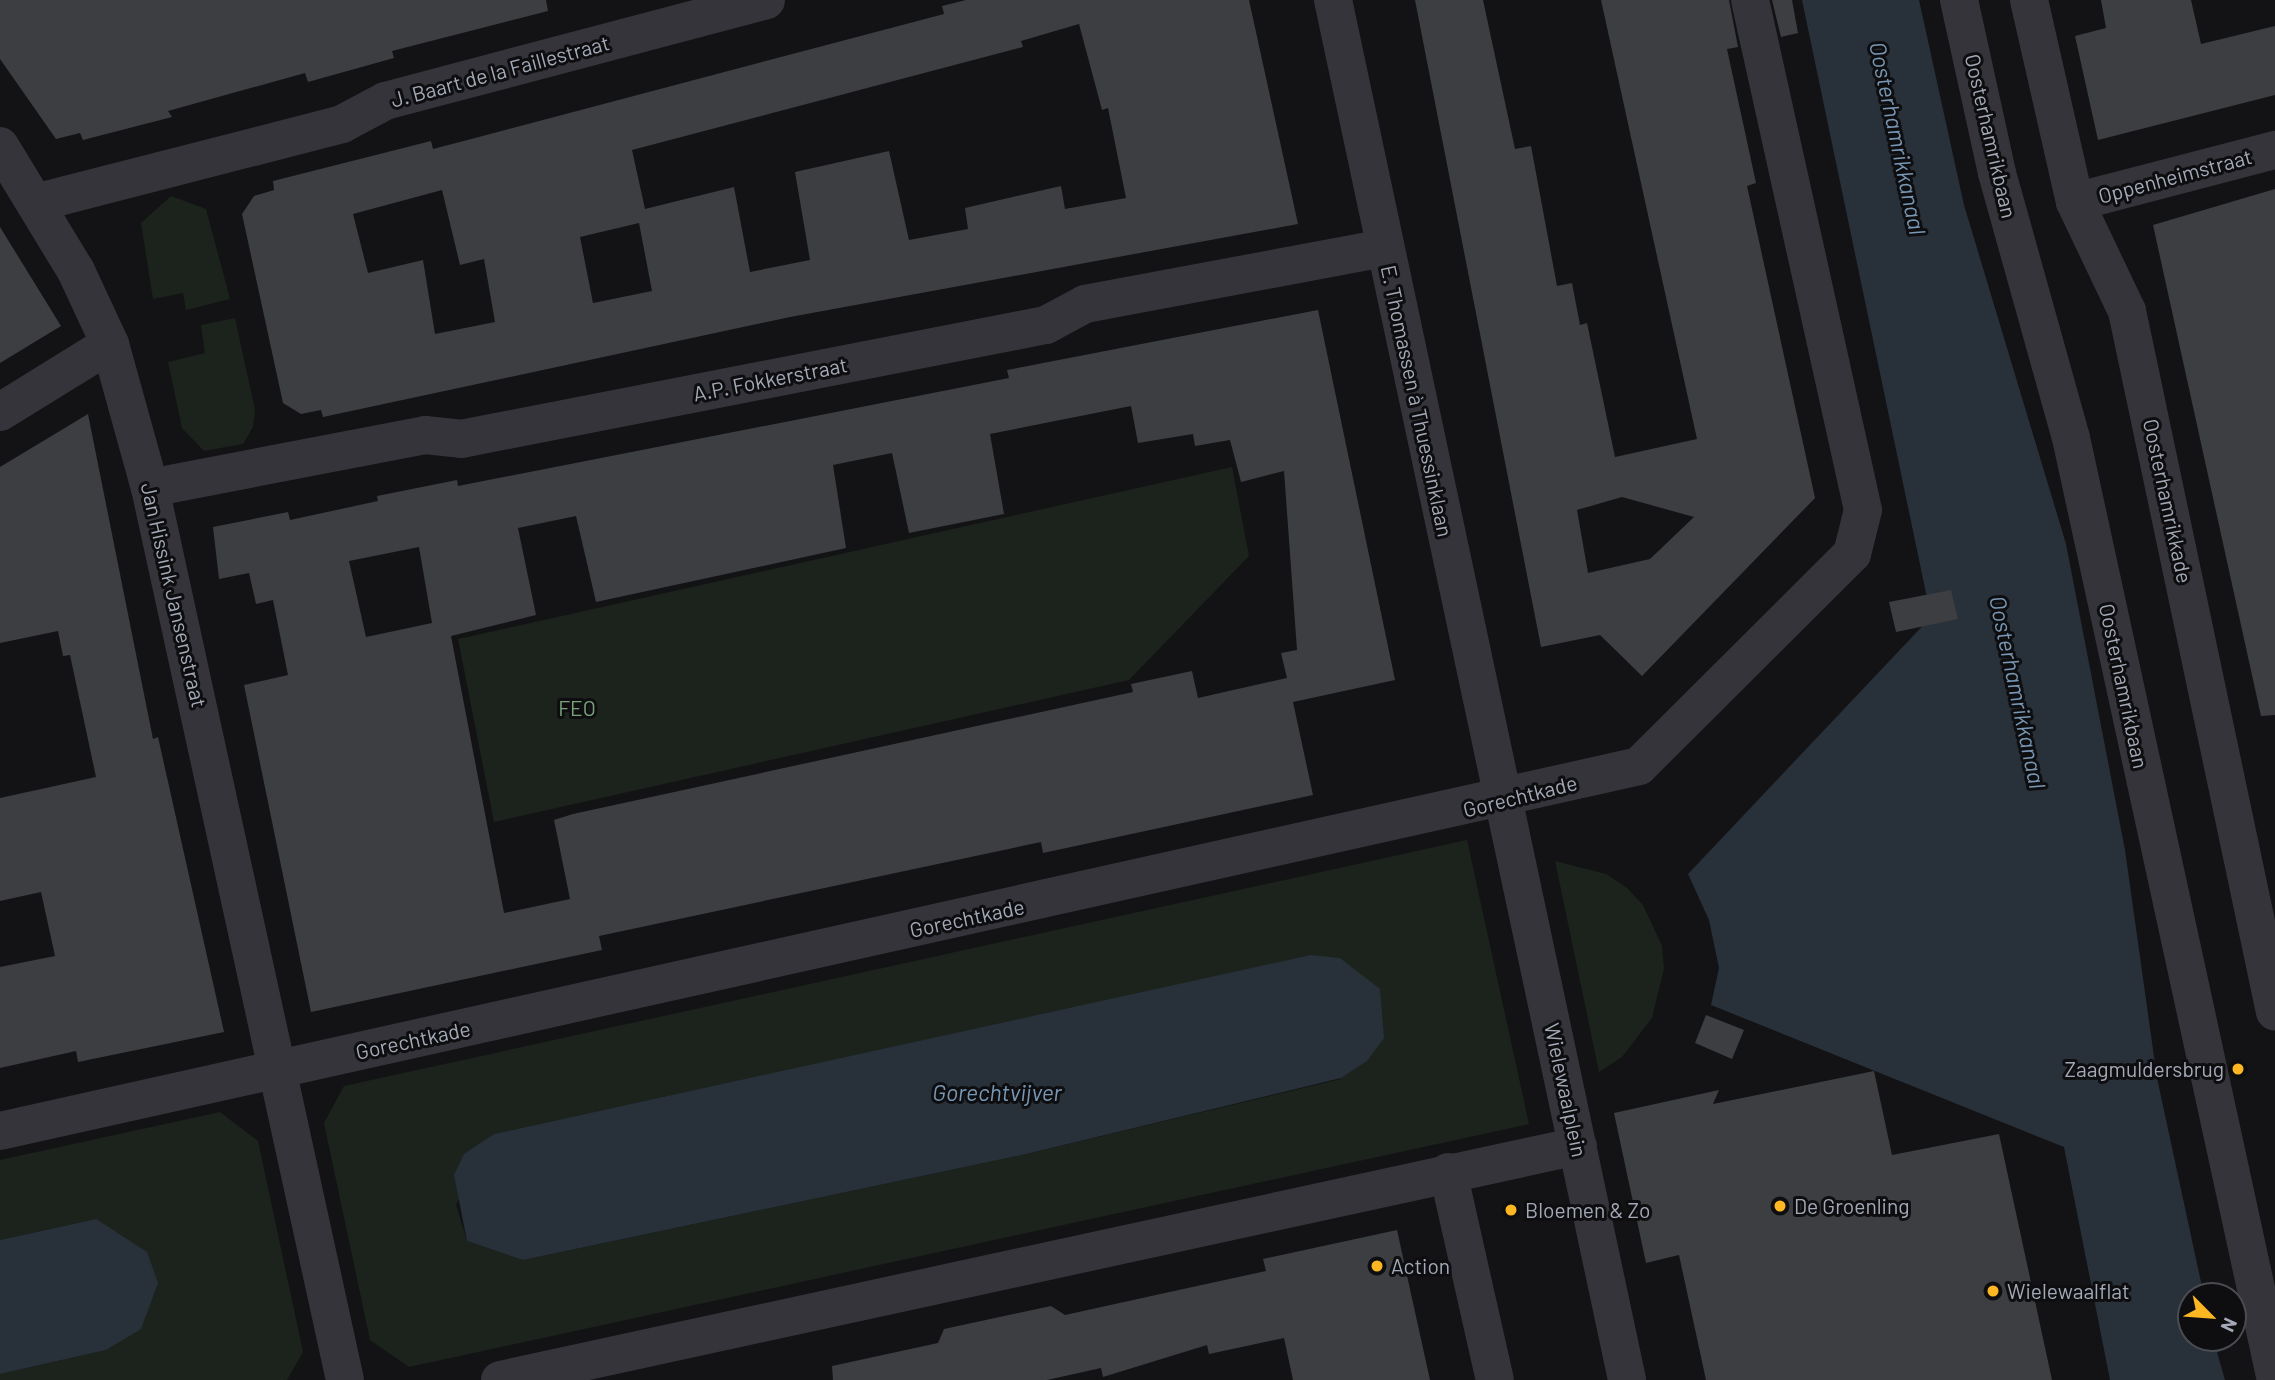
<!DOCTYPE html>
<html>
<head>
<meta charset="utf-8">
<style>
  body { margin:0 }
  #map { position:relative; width:2275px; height:1380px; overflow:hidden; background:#131315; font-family:Barlow,sans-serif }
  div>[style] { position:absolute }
  .green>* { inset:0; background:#1b231c }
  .water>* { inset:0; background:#283139 }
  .building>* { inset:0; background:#3c3e42 }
  .minor>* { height:38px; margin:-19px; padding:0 19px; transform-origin:19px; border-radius:19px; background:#34343a }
  .dots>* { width:19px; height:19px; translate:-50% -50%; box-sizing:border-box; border:4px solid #0e0e10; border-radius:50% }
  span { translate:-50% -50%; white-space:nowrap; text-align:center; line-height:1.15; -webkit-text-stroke:6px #0e0e10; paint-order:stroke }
  .street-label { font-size:21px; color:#a3a9b6 }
  .park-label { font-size:21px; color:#79a27c }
  .poi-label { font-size:21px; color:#a3a9b6 }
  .right { translate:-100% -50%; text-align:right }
  .left { translate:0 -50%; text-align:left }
  .water-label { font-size:23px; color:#7897b4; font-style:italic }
  .north { position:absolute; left:2177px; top:1282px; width:70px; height:70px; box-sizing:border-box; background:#0e0e10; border:2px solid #4a4c52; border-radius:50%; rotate:115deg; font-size:19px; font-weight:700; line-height:28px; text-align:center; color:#a3a9b6 }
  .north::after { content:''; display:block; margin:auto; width:24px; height:32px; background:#fdb723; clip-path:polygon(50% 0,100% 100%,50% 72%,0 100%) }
</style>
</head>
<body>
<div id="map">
  <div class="green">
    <i style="clip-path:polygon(171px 196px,206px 209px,230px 299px,186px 310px,183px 293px,153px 299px,141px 223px)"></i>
    <i style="clip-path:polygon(235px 318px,255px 410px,253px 427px,243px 444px,204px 451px,182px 428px,168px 362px,205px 353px,201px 325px)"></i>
    <i style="clip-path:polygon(1232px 467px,1249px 556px,1129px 680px,494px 822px,458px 639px)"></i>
    <i style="clip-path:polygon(evenodd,1467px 840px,1529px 1124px,409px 1367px,370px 1340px,324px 1123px,344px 1086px,1467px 840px,1263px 966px,1341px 1079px,1022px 1155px,523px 1260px,467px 1241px,456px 1205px,494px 1134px,1263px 966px)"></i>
    <i style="clip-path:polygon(1555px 861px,1606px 874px,1627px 888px,1643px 905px,1662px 946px,1664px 969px,1652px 1018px,1622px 1057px,1599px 1072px)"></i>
    <i style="clip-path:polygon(220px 1112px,258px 1141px,303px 1352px,287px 1380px,0 1380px,0 1374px,106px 1350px,96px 1219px,0 1240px,0 1160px)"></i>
  </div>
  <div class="water">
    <i style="clip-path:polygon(1802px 0,1919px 0,1964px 205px,2066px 544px,2125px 850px,2157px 1078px,2204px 1296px,2191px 1296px,2191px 1338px,2213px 1338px,2225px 1380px,2110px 1380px,2064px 1147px,1711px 1005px,1719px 968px,1709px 920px,1688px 874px,1931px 617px)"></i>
    <i style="clip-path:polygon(1311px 955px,1340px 958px,1380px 989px,1384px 1038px,1367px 1061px,1341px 1078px,1022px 1155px,523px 1260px,467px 1241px,454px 1175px,464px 1154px,494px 1134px)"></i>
    <i style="clip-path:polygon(96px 1219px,147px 1252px,158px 1283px,141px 1329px,106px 1350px,0 1374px,0 1240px)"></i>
  </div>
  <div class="building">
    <i style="clip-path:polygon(0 0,546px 0,548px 11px,392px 51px,394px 58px,308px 82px,305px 73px,168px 111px,172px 117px,83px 140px,80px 133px,56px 139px,0 59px)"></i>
    <i style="clip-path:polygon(evenodd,966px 0,1249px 0,1298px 224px,790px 317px,323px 417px,321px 410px,301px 414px,283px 403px,242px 214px,254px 196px,274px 190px,273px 181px,431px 141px,433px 149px,475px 138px,944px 14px,942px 6px,966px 0,1079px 24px,1102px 110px,1108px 108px,1126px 198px,1065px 209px,1061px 186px,965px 208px,968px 229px,909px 240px,889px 151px,795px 172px,810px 260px,750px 272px,734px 187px,645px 209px,632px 150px,1023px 47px,1021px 41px,1079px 24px,966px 0,442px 190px,460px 265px,484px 259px,495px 322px,435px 334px,423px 260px,368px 273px,353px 214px,442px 190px,966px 0,639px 223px,652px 291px,593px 303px,580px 237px,639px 223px)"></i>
    <i style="clip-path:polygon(evenodd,1415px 0,1483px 0,1515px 149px,1531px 146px,1557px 286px,1572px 283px,1580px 325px,1587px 323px,1615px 457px,1697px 439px,1601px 0,1729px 0,1738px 47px,1727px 49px,1756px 183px,1747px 186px,1815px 498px,1642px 676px,1600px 635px,1541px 647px,1415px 0,1622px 497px,1694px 517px,1650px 559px,1588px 573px,1577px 510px,1622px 497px)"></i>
    <i style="clip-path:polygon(1772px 0,1792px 0,1798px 33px,1781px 37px)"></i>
    <i style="clip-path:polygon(2101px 0,2191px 0,2201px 44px,2275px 26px,2275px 95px,2098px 140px,2075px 36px,2106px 28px)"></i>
    <i style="clip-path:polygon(2275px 189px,2275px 715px,2261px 716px,2153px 225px)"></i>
    <i style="clip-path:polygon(0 227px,61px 326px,0 363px)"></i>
    <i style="clip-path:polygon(evenodd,1318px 310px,1395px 680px,1293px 702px,1313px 795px,1043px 853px,1041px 842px,599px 936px,602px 950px,311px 1012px,244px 685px,288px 675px,273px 600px,256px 604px,249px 573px,219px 579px,213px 527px,288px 512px,290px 520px,378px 501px,377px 496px,457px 480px,458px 486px,1009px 378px,1007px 370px,1318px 310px,1131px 406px,1138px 443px,1193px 434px,1195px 446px,1230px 440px,1241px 482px,1284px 471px,1297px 650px,1281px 653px,1287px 678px,1198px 698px,1192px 671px,1131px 684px,1133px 692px,573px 814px,554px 820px,570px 899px,504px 913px,451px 636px,536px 615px,518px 528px,576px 516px,596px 602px,846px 548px,833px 465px,892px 453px,909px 533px,1004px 514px,990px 434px,1131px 406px,1318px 310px,419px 547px,432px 623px,366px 637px,349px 561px,419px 547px)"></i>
    <i style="clip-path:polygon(88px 414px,153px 739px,158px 737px,224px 1032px,78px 1062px,76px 1051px,0 1068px,0 967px,55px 956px,41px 892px,0 901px,0 798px,96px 777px,70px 655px,63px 656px,58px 631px,0 643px,0 467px)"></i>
    <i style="clip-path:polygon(1951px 590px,1958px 619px,1896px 632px,1889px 602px)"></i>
    <i style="clip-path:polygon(1706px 1015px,1744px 1030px,1732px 1059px,1695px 1043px)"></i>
    <i style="clip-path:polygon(1874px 1071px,1892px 1155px,1999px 1134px,2052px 1380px,1706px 1380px,1679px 1255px,1646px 1263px,1614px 1113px,1719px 1090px,1713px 1104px)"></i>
    <i style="clip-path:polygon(1397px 1230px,1430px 1380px,1293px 1380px,1284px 1338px,1209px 1354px,1207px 1345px,1103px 1377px,1101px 1368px,1047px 1380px,833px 1380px,832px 1366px,938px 1343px,944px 1329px,1051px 1306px,1065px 1315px,1165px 1293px,1266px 1271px,1263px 1259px)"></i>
  </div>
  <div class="minor">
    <i style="left:1333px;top:0;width:1411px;rotate:77.97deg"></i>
    <i style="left:1959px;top:0;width:177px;rotate:77.6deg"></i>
    <i style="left:1997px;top:173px;width:275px;rotate:74.4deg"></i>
    <i style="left:2071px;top:438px;width:960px;rotate:77.73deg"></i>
    <i style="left:2029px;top:0;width:207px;rotate:77.2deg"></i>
    <i style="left:2075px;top:202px;width:121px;rotate:64.5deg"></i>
    <i style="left:2127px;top:311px;width:716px;rotate:78.08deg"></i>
    <i style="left:0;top:146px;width:146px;rotate:58.7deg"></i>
    <i style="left:76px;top:271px;width:81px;rotate:65deg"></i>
    <i style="left:110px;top:344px;width:149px;rotate:74.5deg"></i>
    <i style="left:150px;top:488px;width:913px;rotate:77.67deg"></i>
    <i style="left:2075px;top:202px;width:207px;rotate:-14.6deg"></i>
    <i style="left:35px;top:203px;width:317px;rotate:-14.4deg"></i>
    <i style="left:342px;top:124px;width:49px;rotate:-28.1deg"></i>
    <i style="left:385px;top:101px;width:394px;rotate:-14.8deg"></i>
    <i style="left:0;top:412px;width:129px;rotate:-31.7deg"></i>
    <i style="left:150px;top:488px;width:280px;rotate:-10.9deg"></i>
    <i style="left:425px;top:435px;width:36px;rotate:6deg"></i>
    <i style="left:461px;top:439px;width:596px;rotate:-11.03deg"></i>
    <i style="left:1046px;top:325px;width:44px;rotate:-28.3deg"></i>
    <i style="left:1085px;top:304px;width:305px;rotate:-10.6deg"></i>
    <i style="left:0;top:1131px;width:1679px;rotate:-12.55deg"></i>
    <i style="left:1639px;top:766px;width:301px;rotate:-44.9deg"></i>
    <i style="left:1852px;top:554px;width:45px;rotate:-76deg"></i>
    <i style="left:1863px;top:510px;width:522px;rotate:-102.49deg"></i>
    <i style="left:1448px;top:1172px;width:213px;rotate:77.3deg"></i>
    <i style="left:500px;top:1380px;width:1103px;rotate:-12.25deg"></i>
  </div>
  <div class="dots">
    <i style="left:2238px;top:1069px;background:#fdb723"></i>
    <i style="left:1780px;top:1206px;background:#fdb723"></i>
    <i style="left:1511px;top:1210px;background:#fdb723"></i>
    <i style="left:1377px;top:1266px;background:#fdb723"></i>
    <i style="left:1993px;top:1291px;background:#fdb723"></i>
  </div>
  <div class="street-label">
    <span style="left:500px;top:71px;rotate:-15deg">J. Baart de la Faillestraat</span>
    <span style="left:1991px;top:136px;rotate:77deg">Oosterhamrikbaan</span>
    <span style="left:2175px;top:176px;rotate:-15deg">Oppenheimstraat</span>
    <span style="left:770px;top:379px;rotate:-11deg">A.P. Fokkerstraat</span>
    <span style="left:1417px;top:401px;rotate:78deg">E. Thomassen à Thuessinklaan</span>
    <span style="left:2168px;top:501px;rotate:78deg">Oosterhamrikkade</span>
    <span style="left:174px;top:595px;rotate:77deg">Jan Hissink Jansenstraat</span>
    <span style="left:2124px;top:686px;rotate:78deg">Oosterhamrikbaan</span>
    <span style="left:1520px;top:796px;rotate:-14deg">Gorechtkade</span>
    <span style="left:967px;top:918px;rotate:-12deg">Gorechtkade</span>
    <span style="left:413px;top:1040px;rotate:-12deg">Gorechtkade</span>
    <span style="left:1566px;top:1090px;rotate:78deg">Wielewaalplein</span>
  </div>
  <div class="park-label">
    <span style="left:577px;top:708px">FEO</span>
  </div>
  <div class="poi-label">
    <span class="right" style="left:2224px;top:1069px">Zaagmuldersbrug</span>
    <span class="left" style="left:1794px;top:1206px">De Groenling</span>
    <span class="left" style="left:1525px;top:1210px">Bloemen &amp; Zo</span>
    <span class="left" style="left:1391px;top:1266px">Action</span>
    <span class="left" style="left:2007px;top:1291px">Wielewaalflat</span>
  </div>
  <div class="water-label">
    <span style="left:1898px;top:138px;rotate:78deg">Oosterhamrikkanaal</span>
    <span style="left:2018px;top:692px;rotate:78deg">Oosterhamrikkanaal</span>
    <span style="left:997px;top:1092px">Gorechtvijver</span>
  </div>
  <div class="north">N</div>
</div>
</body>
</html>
